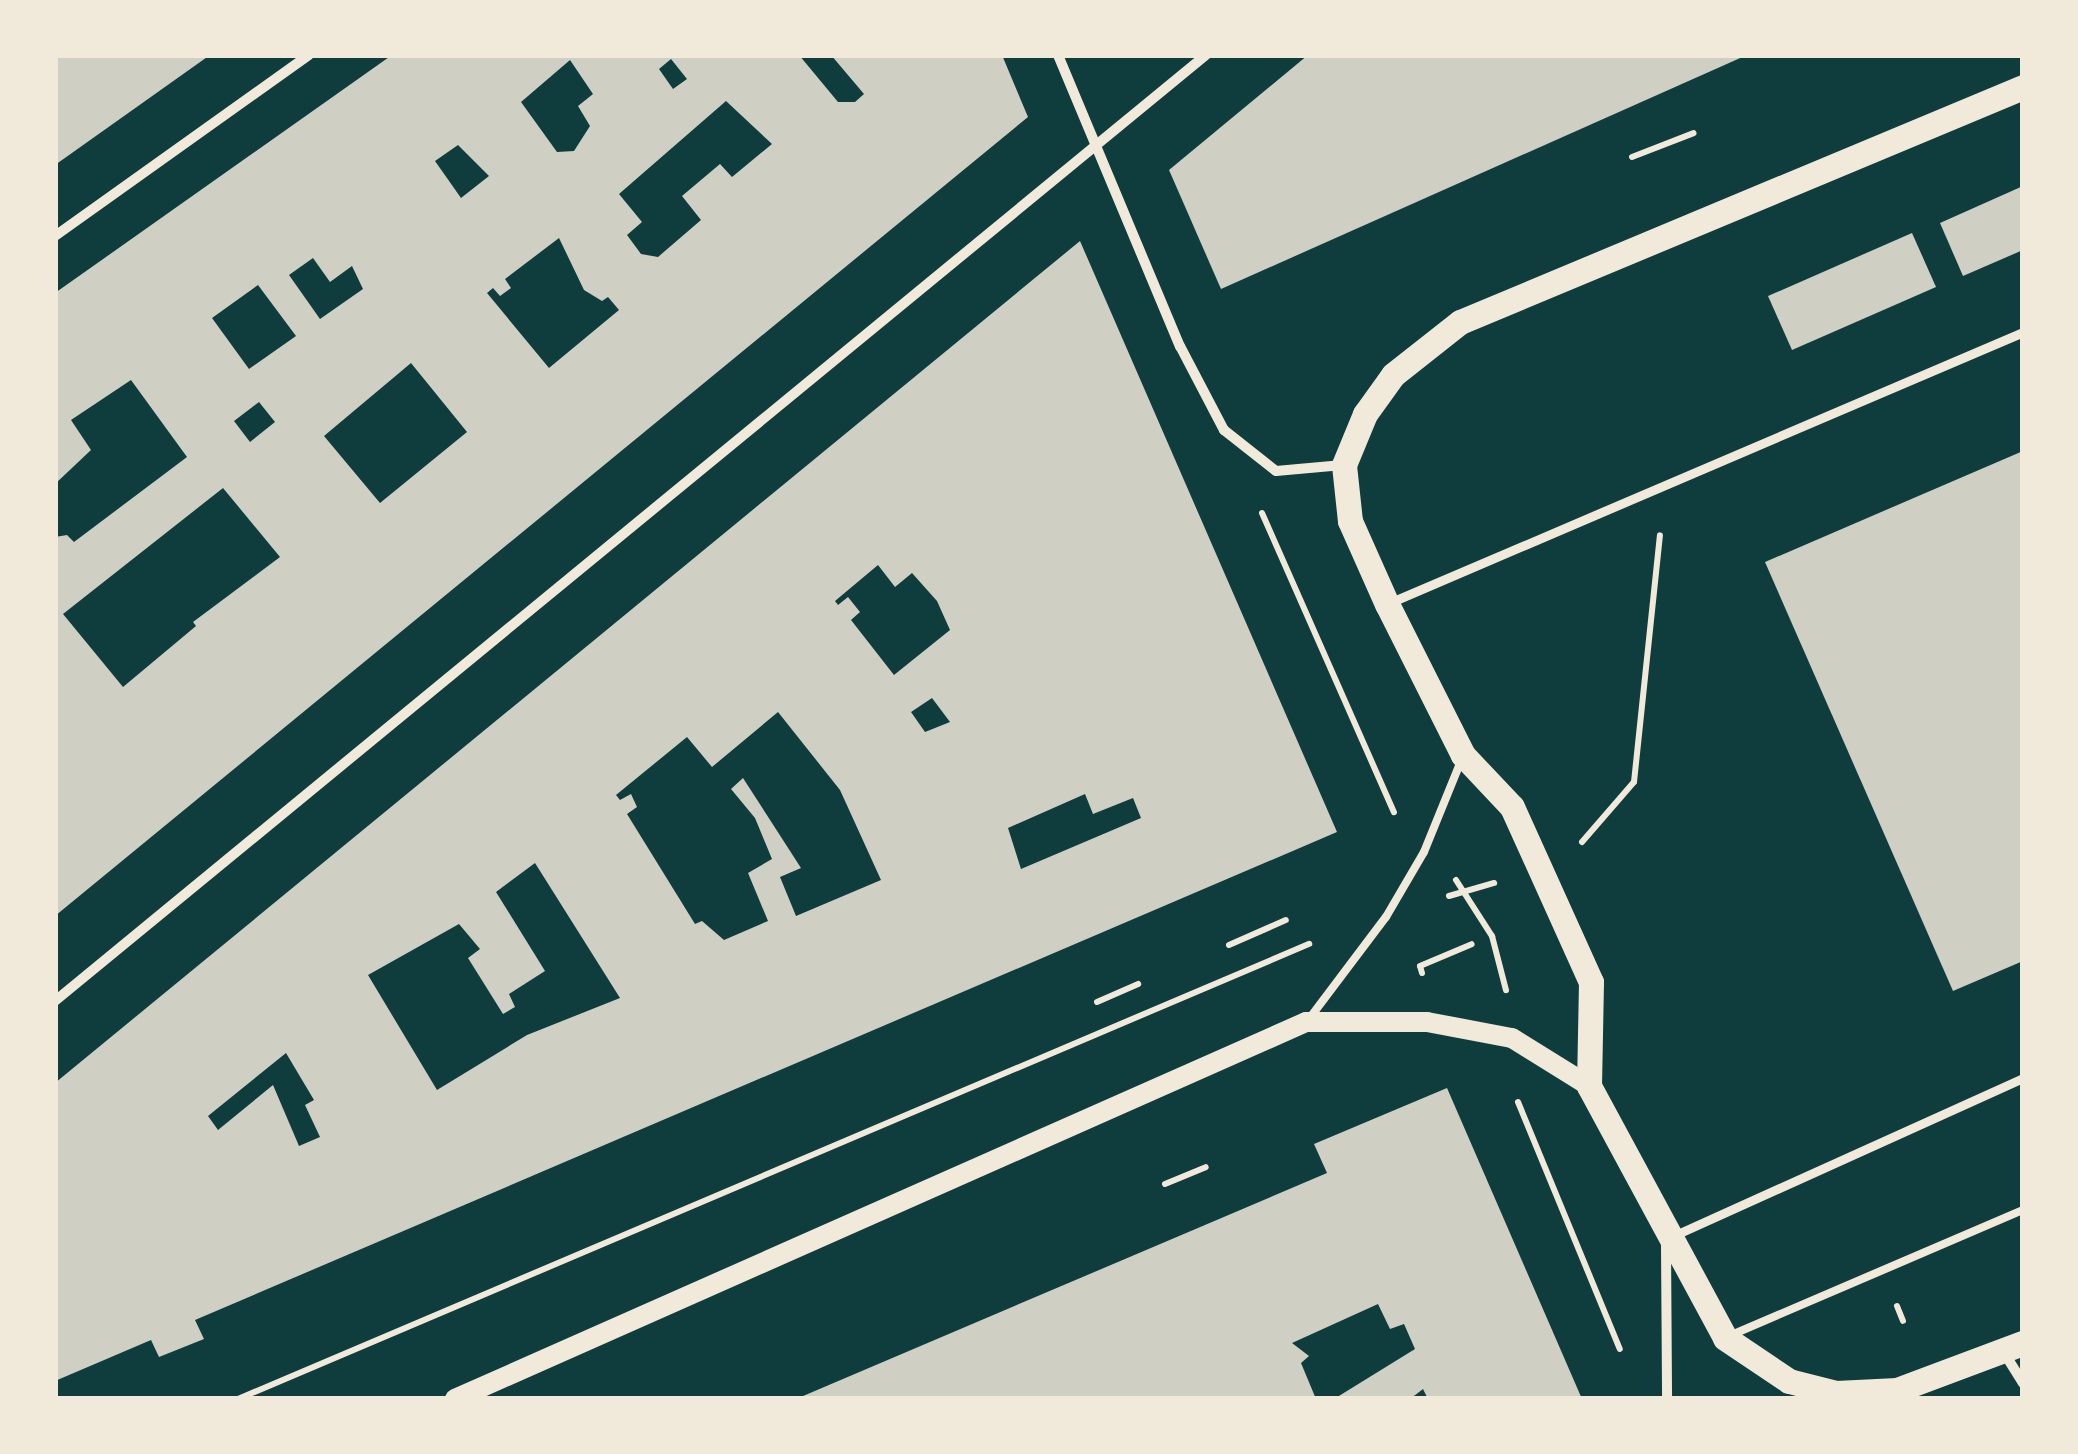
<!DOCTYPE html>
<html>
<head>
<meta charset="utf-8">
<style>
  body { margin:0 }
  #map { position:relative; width:2078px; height:1454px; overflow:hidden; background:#0f3d3e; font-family:"PT Sans",sans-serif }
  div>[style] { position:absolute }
  .building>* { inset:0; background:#cfcfc3 }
  .path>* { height:6px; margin:-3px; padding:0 3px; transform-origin:3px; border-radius:3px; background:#f1e9da }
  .service>* { height:8px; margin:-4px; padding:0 4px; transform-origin:4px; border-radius:4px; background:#f1e9da }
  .pedestrian>* { height:9px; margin:-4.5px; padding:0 4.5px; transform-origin:4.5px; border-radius:4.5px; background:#f1e9da }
  .minor>* { height:10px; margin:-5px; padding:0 5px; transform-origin:5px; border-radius:5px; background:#f1e9da }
  .secondary>* { height:20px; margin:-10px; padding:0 10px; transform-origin:10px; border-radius:10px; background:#f1e9da }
  .primary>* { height:25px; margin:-12.5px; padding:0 12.5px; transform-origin:12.5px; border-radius:12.5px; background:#f1e9da }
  span { translate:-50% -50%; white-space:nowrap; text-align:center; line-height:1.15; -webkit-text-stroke:10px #f1e9da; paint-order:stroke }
  .frame { position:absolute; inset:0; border:58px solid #f1e9da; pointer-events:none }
</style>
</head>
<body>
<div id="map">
  <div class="building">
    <i style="clip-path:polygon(55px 55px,210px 55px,55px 165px)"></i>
    <i style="clip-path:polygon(evenodd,392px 55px,799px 55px,838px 102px,855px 102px,864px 94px,831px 55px,1002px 55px,1028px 117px,55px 916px,55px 537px,67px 535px,74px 542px,187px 457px,131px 380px,71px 420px,91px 450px,55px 484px,55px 293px,392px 55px,671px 59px,687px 79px,673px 89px,659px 69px,671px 59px,392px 55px,570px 60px,593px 94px,578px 106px,590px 126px,574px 151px,557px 152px,521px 102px,570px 60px,392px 55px,726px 101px,772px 144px,732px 177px,720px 164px,682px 196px,701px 220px,658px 257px,641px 254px,627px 235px,642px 222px,619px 194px,726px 101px,392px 55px,458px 145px,489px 176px,461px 198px,435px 161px,458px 145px,392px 55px,559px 238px,584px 290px,602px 301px,608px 297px,619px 310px,549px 368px,487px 293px,493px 288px,500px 296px,511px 288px,505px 279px,559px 238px,392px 55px,313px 258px,330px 282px,352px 266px,363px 289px,320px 319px,289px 275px,313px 258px,392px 55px,258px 285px,296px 336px,249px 369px,212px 318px,258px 285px,392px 55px,411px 363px,467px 432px,380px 503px,324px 436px,411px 363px,392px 55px,259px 402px,275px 422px,250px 442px,234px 421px,259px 402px,392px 55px,223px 488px,280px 557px,193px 622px,196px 626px,123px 687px,63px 614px,223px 488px)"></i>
    <i style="clip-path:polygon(1308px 55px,1747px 55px,1221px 289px,1169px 170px)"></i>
    <i style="clip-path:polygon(2023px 186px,2023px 250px,1963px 276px,1940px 223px)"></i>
    <i style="clip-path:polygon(1912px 233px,1936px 287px,1792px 350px,1768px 296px)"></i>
    <i style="clip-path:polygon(evenodd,1080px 241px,1337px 832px,195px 1320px,204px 1339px,159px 1357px,151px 1340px,55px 1381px,55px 1083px,1080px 241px,878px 565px,895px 587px,912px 573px,937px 601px,950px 630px,894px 675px,851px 620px,860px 612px,848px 597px,838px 605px,835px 601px,878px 565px,1080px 241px,932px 698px,950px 722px,925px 732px,911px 712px,932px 698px,1080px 241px,778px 712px,840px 790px,881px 880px,796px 916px,780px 877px,801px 868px,743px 778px,731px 789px,755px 818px,772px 859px,748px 873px,768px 921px,724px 940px,702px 921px,695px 924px,627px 814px,637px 807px,631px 794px,620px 800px,616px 795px,687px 737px,712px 767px,778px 712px,1080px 241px,1085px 794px,1093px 814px,1133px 798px,1141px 818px,1021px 869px,1008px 828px,1085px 794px,1080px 241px,535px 863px,620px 998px,527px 1035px,437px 1090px,368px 975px,459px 924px,480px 949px,468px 958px,503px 1014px,515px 1007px,509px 994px,545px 971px,496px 892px,535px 863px,1080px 241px,286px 1053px,314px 1100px,305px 1105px,320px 1137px,299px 1146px,273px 1085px,218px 1130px,208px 1116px,286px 1053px)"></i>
    <i style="clip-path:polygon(2023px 451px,2023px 961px,1953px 991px,1765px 562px)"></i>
    <i style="clip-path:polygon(1447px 1088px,1582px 1399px,1428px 1399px,1423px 1389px,1410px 1399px,1334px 1399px,1415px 1349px,1404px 1324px,1390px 1329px,1378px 1304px,1292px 1343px,1309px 1356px,1301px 1363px,1316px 1399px,796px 1399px,1327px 1173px,1314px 1144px)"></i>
  </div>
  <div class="path">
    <i style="left:1632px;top:157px;width:66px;rotate:-21.2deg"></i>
    <i style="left:1262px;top:513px;width:327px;rotate:66.2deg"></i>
    <i style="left:1582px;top:842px;width:79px;rotate:-49.1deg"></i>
    <i style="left:1634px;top:782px;width:248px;rotate:-84deg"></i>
    <i style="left:1456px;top:880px;width:67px;rotate:57.3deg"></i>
    <i style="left:1492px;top:936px;width:56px;rotate:75.5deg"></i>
    <i style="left:1449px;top:896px;width:47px;rotate:-16.1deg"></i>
    <i style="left:1229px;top:945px;width:62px;rotate:-23.7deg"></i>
    <i style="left:1422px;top:973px;width:7px;rotate:-106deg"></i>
    <i style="left:1420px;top:966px;width:56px;rotate:-22.9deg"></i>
    <i style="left:1097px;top:1002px;width:45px;rotate:-23.7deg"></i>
    <i style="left:1518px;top:1102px;width:267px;rotate:67.6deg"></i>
    <i style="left:1165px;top:1184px;width:44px;rotate:-22.5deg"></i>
    <i style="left:1897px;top:1306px;width:16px;rotate:68deg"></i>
    <i style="left:238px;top:1399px;width:1164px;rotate:-23.02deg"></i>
  </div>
  <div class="service">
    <i style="left:1309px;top:1019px;width:128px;rotate:-53deg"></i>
    <i style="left:1386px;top:917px;width:75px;rotate:-59.7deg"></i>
    <i style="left:1424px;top:852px;width:98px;rotate:-67.9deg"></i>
    <i style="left:1729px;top:1336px;width:320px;rotate:-23.2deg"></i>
  </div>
  <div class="pedestrian">
    <i style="left:1389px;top:603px;width:689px;rotate:-23.14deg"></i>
    <i style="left:1673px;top:1236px;width:384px;rotate:-24.3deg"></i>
  </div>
  <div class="minor">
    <i style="left:1058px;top:55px;width:316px;rotate:67.3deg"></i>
    <i style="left:1180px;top:346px;width:95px;rotate:62.4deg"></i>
    <i style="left:1224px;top:430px;width:66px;rotate:38.3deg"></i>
    <i style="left:1276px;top:471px;width:67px;rotate:-5.1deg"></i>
    <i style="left:55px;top:236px;width:312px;rotate:-35.5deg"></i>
    <i style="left:55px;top:1001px;width:1490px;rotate:-39.42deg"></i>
    <i style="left:1666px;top:1245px;width:154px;rotate:89.6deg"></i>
    <i style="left:2003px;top:1351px;width:38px;rotate:58deg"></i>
  </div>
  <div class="secondary">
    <i style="left:455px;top:1399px;width:931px;rotate:-23.89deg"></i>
    <i style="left:1306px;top:1022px;width:121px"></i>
    <i style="left:1427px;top:1022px;width:86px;rotate:10.7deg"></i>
    <i style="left:1512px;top:1038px;width:91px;rotate:31.9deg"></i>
  </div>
  <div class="primary">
    <i style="left:2023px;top:87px;width:610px;rotate:157.34deg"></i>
    <i style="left:1460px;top:322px;width:85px;rotate:141.7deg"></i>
    <i style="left:1393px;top:375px;width:48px;rotate:125.7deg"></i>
    <i style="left:1365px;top:414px;width:55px;rotate:112.4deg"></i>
    <i style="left:1344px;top:465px;width:56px;rotate:83.9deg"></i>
    <i style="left:1350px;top:521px;width:91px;rotate:66deg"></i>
    <i style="left:1387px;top:604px;width:169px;rotate:63.3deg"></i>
    <i style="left:1463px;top:755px;width:71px;rotate:46.7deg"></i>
    <i style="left:1512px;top:807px;width:192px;rotate:65.7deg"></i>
    <i style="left:1591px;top:982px;width:104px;rotate:91.1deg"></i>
    <i style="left:1589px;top:1086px;width:286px;rotate:61.6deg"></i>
    <i style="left:1725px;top:1338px;width:77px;rotate:33.9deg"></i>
    <i style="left:1789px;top:1381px;width:49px;rotate:14.3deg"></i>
    <i style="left:1836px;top:1393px;width:61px;rotate:-2.8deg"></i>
    <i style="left:1897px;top:1390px;width:134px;rotate:-20.5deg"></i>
  </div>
  <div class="frame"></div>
</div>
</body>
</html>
